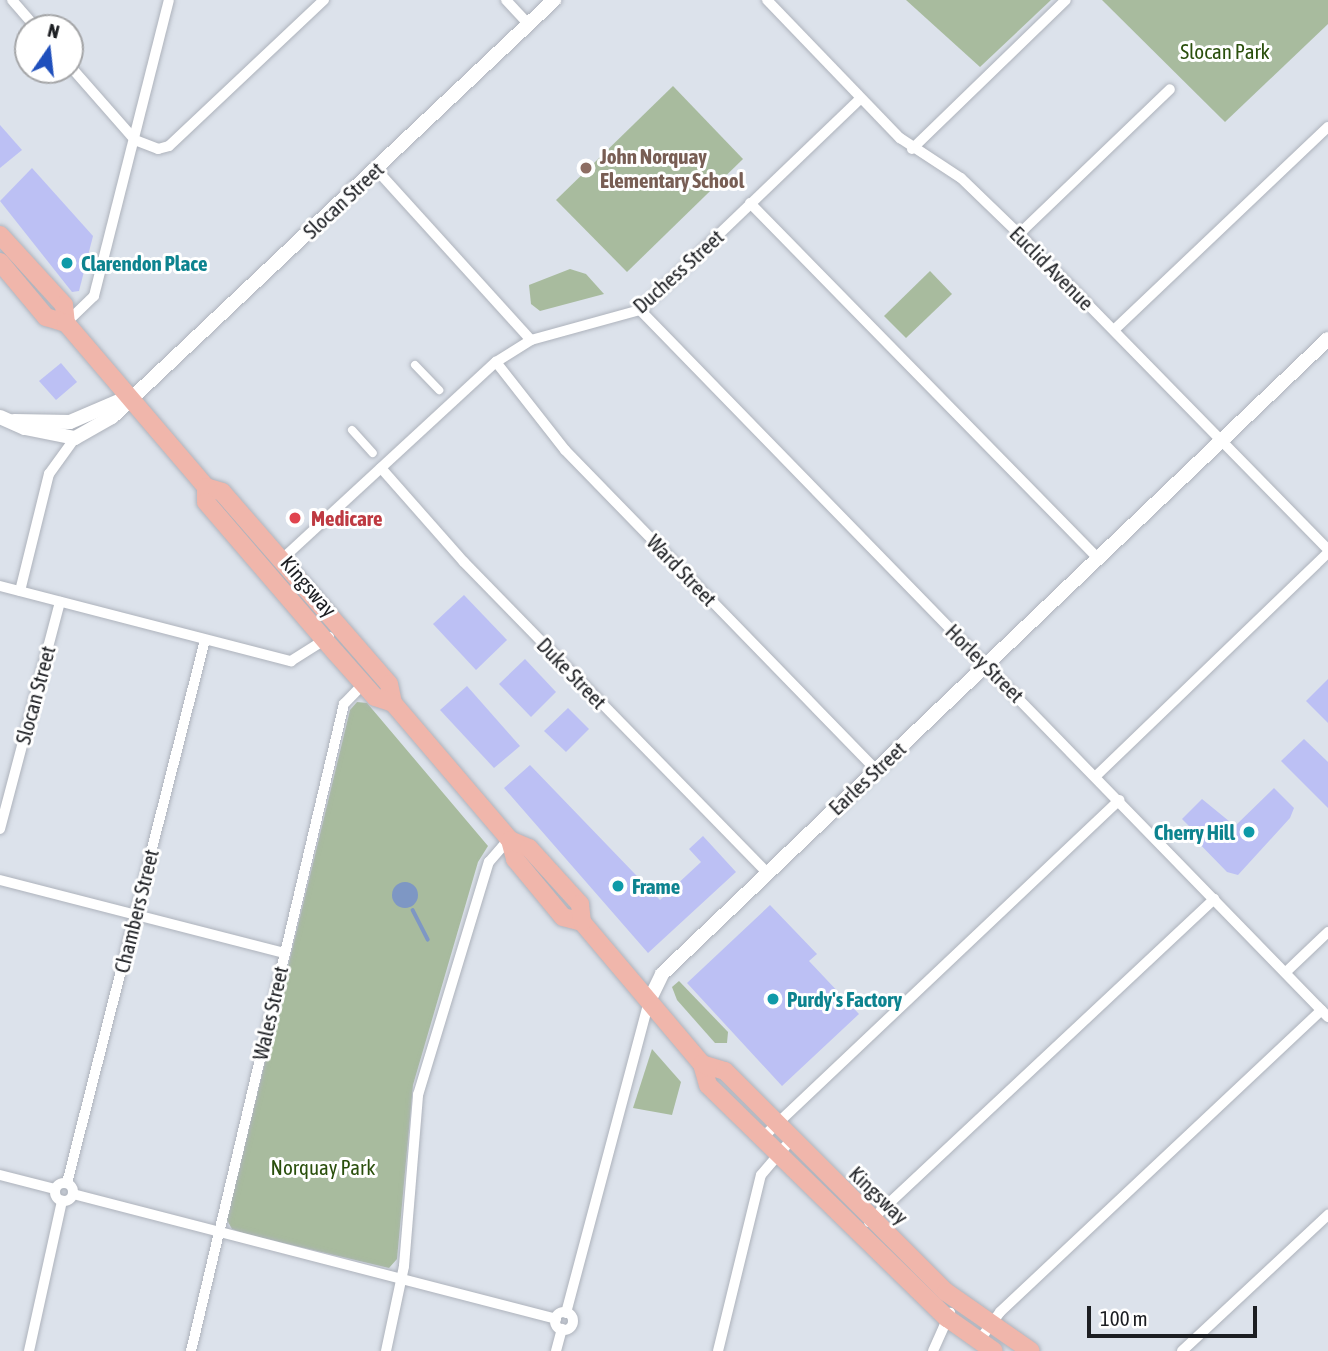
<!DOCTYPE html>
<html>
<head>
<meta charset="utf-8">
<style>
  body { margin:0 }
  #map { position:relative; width:1328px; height:1351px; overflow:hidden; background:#dce2eb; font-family:"Asap Condensed",sans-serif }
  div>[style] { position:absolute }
  .green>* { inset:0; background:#a8bb9e }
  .water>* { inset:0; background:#7e97c4 }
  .round { border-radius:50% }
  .stream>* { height:3.5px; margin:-1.75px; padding:0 1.75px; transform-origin:1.75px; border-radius:1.75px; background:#7e97c4 }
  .building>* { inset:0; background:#bcc0f4 }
  .roads { filter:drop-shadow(0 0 2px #aeb3bc) drop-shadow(0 0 2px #aeb3bc) }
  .pedestrian>* { height:8px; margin:-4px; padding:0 4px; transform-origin:4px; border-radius:4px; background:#fff }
  .minor>* { height:10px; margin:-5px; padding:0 5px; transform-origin:5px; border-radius:5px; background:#fff }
  .minor>.ring { margin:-5px; padding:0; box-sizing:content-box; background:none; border:10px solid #fff; border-radius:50% }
  .tertiary>* { height:14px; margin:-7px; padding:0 7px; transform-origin:7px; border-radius:7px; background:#fff }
  .primary>* { height:18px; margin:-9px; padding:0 9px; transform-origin:9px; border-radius:9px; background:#f0b6ab }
  .dots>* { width:19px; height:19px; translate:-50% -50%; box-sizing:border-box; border:4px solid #fff; border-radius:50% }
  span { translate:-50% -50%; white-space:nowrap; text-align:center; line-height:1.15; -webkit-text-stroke:6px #fff; paint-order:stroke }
  .park-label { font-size:21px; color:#2a4f0c }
  .education-label { font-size:21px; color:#785e54; font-weight:700 }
  .left { translate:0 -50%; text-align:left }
  .street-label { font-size:21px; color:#1c1e22 }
  .culture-label { font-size:21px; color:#0d838f; font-weight:700 }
  .right { translate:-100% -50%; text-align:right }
  .health-label { font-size:21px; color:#be3a42; font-weight:700 }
  .north { position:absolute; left:14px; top:14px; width:70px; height:70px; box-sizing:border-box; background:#fff; border:2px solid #a4a5a7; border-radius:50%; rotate:14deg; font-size:19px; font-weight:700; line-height:28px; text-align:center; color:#1c1e22 }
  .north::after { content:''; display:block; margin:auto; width:24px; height:32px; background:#1f4fbc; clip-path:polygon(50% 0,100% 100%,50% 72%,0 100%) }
  .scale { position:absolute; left:1087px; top:1306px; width:170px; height:32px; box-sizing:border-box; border:4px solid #1c1e22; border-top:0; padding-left:9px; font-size:21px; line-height:24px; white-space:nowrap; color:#1c1e22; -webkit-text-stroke:5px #fff; paint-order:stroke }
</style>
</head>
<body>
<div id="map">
  <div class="green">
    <i style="clip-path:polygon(906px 0,1051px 0,980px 67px)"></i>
    <i style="clip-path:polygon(1102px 0,1328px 0,1328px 24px,1225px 122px)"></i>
    <i style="clip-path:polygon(673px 86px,743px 159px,627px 272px,556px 200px)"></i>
    <i style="clip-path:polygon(570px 269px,586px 274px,604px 294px,540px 311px,531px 304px,529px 285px)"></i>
    <i style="clip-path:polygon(930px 271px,952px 294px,906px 338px,884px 316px)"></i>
    <i style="clip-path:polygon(357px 702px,367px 703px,488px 846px,478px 862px,413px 1085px,397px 1259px,389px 1268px,246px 1234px,232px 1229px,227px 1220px,350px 710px)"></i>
    <i style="clip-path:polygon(679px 981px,728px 1032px,727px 1043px,715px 1043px,677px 1000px,672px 987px)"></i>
    <i style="clip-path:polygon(652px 1049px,681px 1082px,672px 1115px,633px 1108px)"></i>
  </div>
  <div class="water">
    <i class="round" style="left:392px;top:882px;width:26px;height:26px"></i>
  </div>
  <div class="stream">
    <i style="left:413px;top:910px;width:33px;rotate:63deg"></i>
  </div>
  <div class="building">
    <i style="clip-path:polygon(0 125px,22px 150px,0 168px)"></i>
    <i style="clip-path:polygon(32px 168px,93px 236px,79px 291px,72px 292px,0 201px)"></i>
    <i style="clip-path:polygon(61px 363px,77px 382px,56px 400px,39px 381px)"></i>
    <i style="clip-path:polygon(464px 595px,507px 640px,476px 670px,433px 624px)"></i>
    <i style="clip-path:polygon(525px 659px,556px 692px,531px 717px,499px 684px)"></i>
    <i style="clip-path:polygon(1328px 679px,1328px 723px,1306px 701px)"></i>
    <i style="clip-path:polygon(467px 686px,520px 746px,494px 768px,440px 710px)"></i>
    <i style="clip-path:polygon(568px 708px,589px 729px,566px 752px,544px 731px)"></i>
    <i style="clip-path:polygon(1304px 739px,1328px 762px,1328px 808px,1281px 761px)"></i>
    <i style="clip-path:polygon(530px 765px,660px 900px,701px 862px,689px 849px,703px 836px,736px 872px,648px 953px,504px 788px)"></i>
    <i style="clip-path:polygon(1274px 788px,1294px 808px,1290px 818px,1238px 875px,1227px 872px,1186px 830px,1189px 826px,1182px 819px,1202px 799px,1235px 826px)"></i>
    <i style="clip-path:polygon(770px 905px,817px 954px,809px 961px,859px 1014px,782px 1086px,687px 983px)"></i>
  </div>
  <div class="roads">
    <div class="pedestrian">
      <i style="left:415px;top:365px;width:35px;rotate:46deg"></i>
      <i style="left:352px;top:430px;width:31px;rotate:48deg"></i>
    </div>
    <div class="minor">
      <i style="left:12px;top:0;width:37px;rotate:49deg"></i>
      <i style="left:506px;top:0;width:33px;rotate:47deg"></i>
      <i style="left:767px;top:0;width:192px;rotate:46.1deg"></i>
      <i style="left:900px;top:138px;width:73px;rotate:33.3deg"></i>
      <i style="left:961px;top:178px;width:81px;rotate:44deg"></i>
      <i style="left:1019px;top:234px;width:441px;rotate:45.6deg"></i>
      <i style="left:70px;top:66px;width:98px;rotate:48.7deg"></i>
      <i style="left:135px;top:140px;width:25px;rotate:21deg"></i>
      <i style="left:158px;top:149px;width:11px;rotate:-15deg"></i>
      <i style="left:169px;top:146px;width:213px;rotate:-43.3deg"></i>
      <i style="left:912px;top:149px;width:214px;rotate:-44.1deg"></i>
      <i style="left:375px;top:168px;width:232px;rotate:47.8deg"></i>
      <i style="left:750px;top:203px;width:499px;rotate:45.6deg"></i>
      <i style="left:1019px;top:234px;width:209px;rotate:-43.8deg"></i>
      <i style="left:640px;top:310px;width:987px;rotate:45.78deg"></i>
      <i style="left:66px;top:323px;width:39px;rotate:-44deg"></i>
      <i style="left:94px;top:296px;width:305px;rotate:-75.8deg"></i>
      <i style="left:1114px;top:330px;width:295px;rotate:-43.5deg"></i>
      <i style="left:496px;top:362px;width:112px;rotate:51.9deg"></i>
      <i style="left:565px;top:450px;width:446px;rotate:45.8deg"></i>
      <i style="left:381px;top:468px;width:125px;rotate:48.6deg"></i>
      <i style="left:464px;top:562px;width:434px;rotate:45.7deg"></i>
      <i style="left:280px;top:561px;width:294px;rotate:-42.7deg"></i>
      <i style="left:496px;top:362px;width:41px;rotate:-32.2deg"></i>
      <i style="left:531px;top:340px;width:113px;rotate:-15.4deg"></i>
      <i style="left:640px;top:310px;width:305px;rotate:-43.8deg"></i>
      <i style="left:0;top:586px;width:301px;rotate:14.5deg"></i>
      <i style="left:291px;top:661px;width:45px;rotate:-32.3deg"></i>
      <i style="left:20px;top:591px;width:121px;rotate:-76.1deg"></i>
      <i style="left:49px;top:474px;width:44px;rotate:-54.2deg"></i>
      <i style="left:1096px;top:776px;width:322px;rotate:-43.9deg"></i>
      <i style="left:0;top:829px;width:235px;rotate:-75.2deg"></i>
      <i style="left:0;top:880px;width:293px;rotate:14.4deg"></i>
      <i style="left:1286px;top:972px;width:58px;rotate:-43.6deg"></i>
      <i style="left:762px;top:1138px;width:492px;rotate:-43.4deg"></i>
      <i style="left:0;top:1175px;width:57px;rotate:14.3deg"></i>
      <i class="ring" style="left:55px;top:1183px;width:8px;height:8px"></i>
      <i style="left:67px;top:1183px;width:560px;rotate:-75.74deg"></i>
      <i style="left:73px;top:1194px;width:499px;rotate:14.5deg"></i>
      <i style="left:869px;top:1222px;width:473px;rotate:-43.1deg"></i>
      <i class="ring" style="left:555px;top:1312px;width:8px;height:8px"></i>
      <i style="left:566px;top:1313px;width:323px;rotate:-75.1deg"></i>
      <i style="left:979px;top:1341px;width:36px;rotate:-54deg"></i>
      <i style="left:1000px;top:1312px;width:441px;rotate:-43.2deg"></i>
      <i style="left:29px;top:1351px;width:154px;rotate:-77.6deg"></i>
      <i style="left:191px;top:1351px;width:665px;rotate:-76.7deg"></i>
      <i style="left:344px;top:704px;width:29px;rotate:-46deg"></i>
      <i style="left:386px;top:1351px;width:87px;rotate:-78deg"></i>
      <i style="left:404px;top:1266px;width:172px;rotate:-85.3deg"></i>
      <i style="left:418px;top:1095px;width:244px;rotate:-73.1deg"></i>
      <i style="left:489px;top:862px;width:30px;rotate:-49deg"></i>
      <i style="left:556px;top:1351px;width:23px;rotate:-75deg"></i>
      <i style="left:718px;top:1351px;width:181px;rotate:-76.3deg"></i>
      <i style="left:761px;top:1175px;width:46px;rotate:-49.4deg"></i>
      <i style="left:933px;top:1351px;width:42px;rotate:-65.9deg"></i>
      <i style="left:1182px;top:1351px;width:200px;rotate:-43deg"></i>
    </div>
    <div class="tertiary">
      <i style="left:0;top:417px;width:27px;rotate:24deg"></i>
      <i style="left:25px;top:428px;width:51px;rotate:11.3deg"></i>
      <i style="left:75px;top:438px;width:43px;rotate:-29.6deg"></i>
      <i style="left:112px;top:417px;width:608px;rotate:-43.33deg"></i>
      <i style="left:14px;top:421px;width:56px;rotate:1deg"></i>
      <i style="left:70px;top:422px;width:63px;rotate:-23.3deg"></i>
      <i style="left:649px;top:1001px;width:30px;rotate:-64deg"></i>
      <i style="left:662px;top:974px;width:920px;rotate:-43.64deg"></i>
    </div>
    <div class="primary">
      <i style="left:0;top:235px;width:95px;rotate:47.6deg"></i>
      <i style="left:64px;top:305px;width:18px;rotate:84deg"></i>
      <i style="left:0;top:262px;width:72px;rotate:50.1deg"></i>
      <i style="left:46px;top:317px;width:21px;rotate:17deg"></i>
      <i style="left:66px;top:323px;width:216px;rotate:49.5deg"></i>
      <i style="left:206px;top:487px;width:17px;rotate:17deg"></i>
      <i style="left:222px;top:492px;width:254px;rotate:49deg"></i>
      <i style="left:389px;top:684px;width:19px;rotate:78deg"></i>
      <i style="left:393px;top:703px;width:180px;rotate:49.5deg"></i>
      <i style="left:510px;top:840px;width:20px;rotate:75deg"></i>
      <i style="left:515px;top:859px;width:75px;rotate:50.4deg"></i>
      <i style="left:563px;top:917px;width:20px;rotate:15deg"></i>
      <i style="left:582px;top:922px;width:186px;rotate:49.8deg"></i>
      <i style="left:702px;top:1064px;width:22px;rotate:74deg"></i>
      <i style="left:708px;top:1085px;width:334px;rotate:44.3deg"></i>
      <i style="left:947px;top:1318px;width:57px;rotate:35.1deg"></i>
      <i style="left:206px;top:487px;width:15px;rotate:90deg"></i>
      <i style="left:206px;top:502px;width:199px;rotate:49.3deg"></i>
      <i style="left:336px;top:653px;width:59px;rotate:48.4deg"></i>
      <i style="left:375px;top:697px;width:19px;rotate:18deg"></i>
      <i style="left:510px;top:840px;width:21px;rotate:23deg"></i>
      <i style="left:529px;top:848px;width:76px;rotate:47.7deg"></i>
      <i style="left:580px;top:904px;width:18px;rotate:84deg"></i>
      <i style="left:702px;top:1064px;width:24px;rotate:17deg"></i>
      <i style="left:725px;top:1071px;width:313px;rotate:45deg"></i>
      <i style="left:946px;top:1292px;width:103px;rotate:34.8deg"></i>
    </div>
  </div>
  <div class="dots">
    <i style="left:586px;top:168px;background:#8d6e63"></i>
    <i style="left:67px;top:263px;background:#0f9aa8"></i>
    <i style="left:295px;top:518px;background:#e0444e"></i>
    <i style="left:1249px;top:832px;background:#0f9aa8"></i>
    <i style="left:618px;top:886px;background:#0f9aa8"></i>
    <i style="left:773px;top:999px;background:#0f9aa8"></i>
  </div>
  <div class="park-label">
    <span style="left:1225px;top:51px">Slocan Park</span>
    <span style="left:323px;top:1167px">Norquay Park</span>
  </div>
  <div class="education-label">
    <span class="left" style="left:600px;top:168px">John Norquay<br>Elementary School</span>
  </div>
  <div class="street-label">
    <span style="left:343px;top:200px;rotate:-43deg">Slocan Street</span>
    <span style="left:1052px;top:268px;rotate:45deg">Euclid Avenue</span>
    <span style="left:678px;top:271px;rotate:-42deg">Duchess Street</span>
    <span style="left:682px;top:570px;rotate:46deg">Ward Street</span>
    <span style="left:309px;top:586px;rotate:49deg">Kingsway</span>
    <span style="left:985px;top:663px;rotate:45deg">Horley Street</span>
    <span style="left:572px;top:673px;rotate:46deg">Duke Street</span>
    <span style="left:35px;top:695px;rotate:-75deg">Slocan Street</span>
    <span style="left:867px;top:778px;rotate:-43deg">Earles Street</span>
    <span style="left:136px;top:911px;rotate:-76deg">Chambers Street</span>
    <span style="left:270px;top:1013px;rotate:-77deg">Wales Street</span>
    <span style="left:879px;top:1195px;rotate:44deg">Kingsway</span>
  </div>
  <div class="culture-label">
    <span class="left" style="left:81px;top:263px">Clarendon Place</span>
    <span class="right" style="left:1235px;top:832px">Cherry Hill</span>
    <span class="left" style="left:632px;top:886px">Frame</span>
    <span class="left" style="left:787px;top:999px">Purdy's Factory</span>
  </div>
  <div class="health-label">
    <span class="left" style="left:311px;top:518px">Medicare</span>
  </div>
  <div class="north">N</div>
  <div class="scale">100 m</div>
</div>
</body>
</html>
